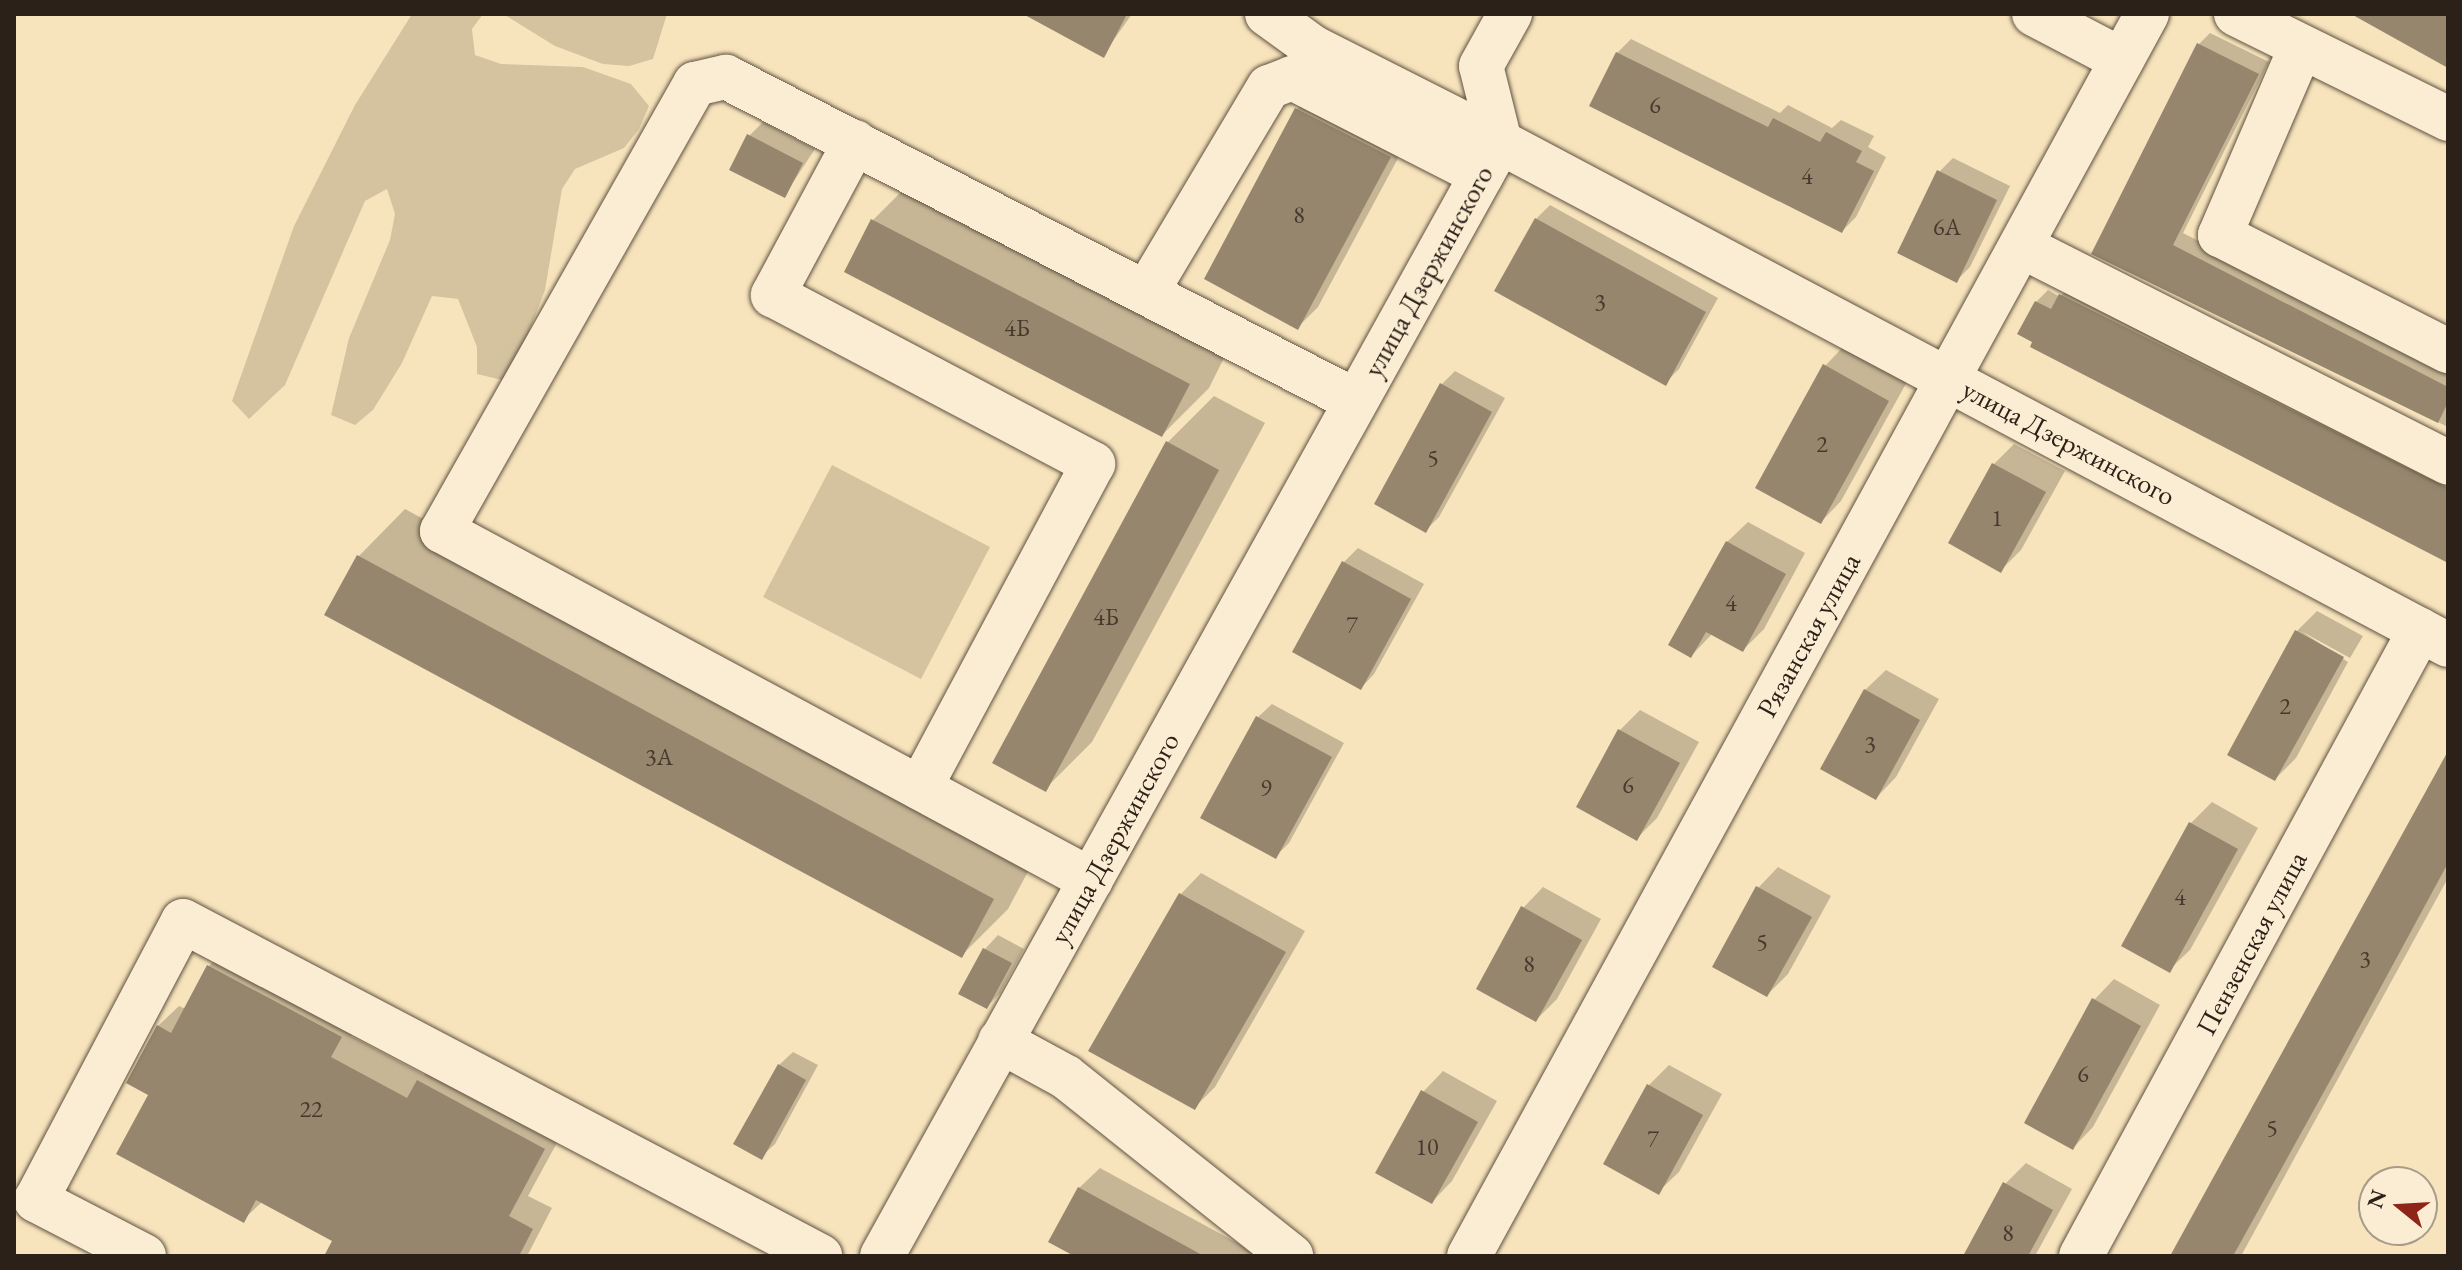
<!DOCTYPE html>
<html>
<head>
<meta charset="utf-8">
<style>
  body { margin:0 }
  #map { position:relative; width:2462px; height:1270px; overflow:hidden; background:#f8e4bc; font-family:"EB Garamond",serif }
  div>[style] { position:absolute }
  .green>* { inset:0; background:#d5c3a0 }
  .shadow>* { inset:0; background:#0003 }
  .building>* { inset:0; background:#96866e }
  .roads { filter:drop-shadow(0 0 2px #5f5242) drop-shadow(0 0 2px #5f5242) }
  .minor>* { height:44px; margin:-22px; padding:0 22px; transform-origin:22px; border-radius:22px; background:#faedd3 }
  span { translate:-50% -50%; white-space:nowrap; text-align:center; line-height:1.15; -webkit-text-stroke:7px #faedd3; paint-order:stroke }
  .number-label { font-size:24px; color:#463a2e }
  .number-label span { -webkit-text-stroke-width:0 }
  .street-label { font-size:28px; color:#2c2119 }
  .frame { position:absolute; inset:0; border:16px solid #2c2119; pointer-events:none }
  .north { position:absolute; left:2358px; top:1166px; width:80px; height:80px; box-sizing:border-box; background:#faedd3; border:2px solid #a89b89; border-radius:50%; rotate:288deg; font-size:22px; font-weight:700; line-height:32px; text-align:center; color:#2c2119 }
  .north::after { content:''; display:block; margin:auto; width:28px; height:36px; background:#8f2418; clip-path:polygon(50% 0,100% 100%,50% 72%,0 100%) }
</style>
</head>
<body>
<div id="map">
  <div class="green">
    <i style="clip-path:polygon(412px 14px,483px 14px,472px 29px,475px 55px,501px 64px,583px 67px,631px 84px,649px 106px,639px 129px,624px 148px,575px 169px,562px 189px,545px 290px,518px 360px,502px 380px,477px 374px,477px 347px,458px 299px,432px 296px,402px 363px,373px 410px,355px 425px,331px 415px,349px 338px,390px 240px,395px 214px,387px 189px,365px 201px,285px 385px,249px 419px,232px 401px,294px 226px,355px 105px)"></i>
    <i style="clip-path:polygon(503px 14px,667px 14px,653px 59px,629px 66px,603px 64px,555px 46px)"></i>
    <i style="clip-path:polygon(832px 465px,990px 547px,921px 679px,763px 597px)"></i>
  </div>
  <div class="shadow">
    <i style="clip-path:polygon(1037px 14px,1132px 14px,1103px 55px)"></i>
    <i style="clip-path:polygon(2210px 33px,2269px 62px,2183px 233px,2448px 369px,2448px 427px,2094px 253px,2199px 44px)"></i>
    <i style="clip-path:polygon(1631px 39px,1780px 113px,1788px 105px,1832px 128px,1841px 120px,1874px 136px,1868px 147px,1886px 157px,1856px 217px,1842px 231px,1617px 53px)"></i>
    <i style="clip-path:polygon(1317px 88px,1410px 136px,1318px 307px,1298px 327px,1206px 279px,1297px 109px)"></i>
    <i style="clip-path:polygon(763px 122px,815px 149px,784px 196px,749px 136px)"></i>
    <i style="clip-path:polygon(1953px 158px,2010px 186px,1970px 267px,1956px 281px,1939px 172px)"></i>
    <i style="clip-path:polygon(920px 173px,1235px 336px,1209px 388px,1162px 435px,873px 220px)"></i>
    <i style="clip-path:polygon(1550px 205px,1718px 298px,1679px 369px,1665px 383px,1536px 219px)"></i>
    <i style="clip-path:polygon(2072px 283px,2448px 474px,2448px 560px,2036px 302px,2048px 290px,2060px 297px)"></i>
    <i style="clip-path:polygon(1845px 345px,1908px 380px,1841px 501px,1821px 522px,1825px 366px)"></i>
    <i style="clip-path:polygon(1455px 371px,1505px 398px,1439px 517px,1426px 530px,1441px 385px)"></i>
    <i style="clip-path:polygon(1214px 396px,1265px 423px,1092px 742px,1045px 789px,1167px 443px)"></i>
    <i style="clip-path:polygon(2014px 444px,2065px 471px,2021px 550px,2001px 570px,1994px 464px)"></i>
    <i style="clip-path:polygon(405px 509px,1039px 851px,1008px 909px,961px 956px,358px 557px)"></i>
    <i style="clip-path:polygon(1748px 522px,1805px 553px,1764px 629px,1743px 650px,1713px 633px,1691px 656px,1727px 542px)"></i>
    <i style="clip-path:polygon(1358px 548px,1424px 584px,1374px 674px,1361px 688px,1294px 651px,1344px 562px)"></i>
    <i style="clip-path:polygon(2317px 611px,2363px 636px,2350px 658px,2301px 631px,2348px 662px,2296px 758px,2275px 779px,2297px 631px)"></i>
    <i style="clip-path:polygon(1886px 670px,1939px 699px,1896px 777px,1876px 798px,1865px 690px)"></i>
    <i style="clip-path:polygon(1272px 704px,1344px 743px,1289px 843px,1275px 857px,1258px 717px)"></i>
    <i style="clip-path:polygon(1640px 710px,1699px 742px,1657px 818px,1636px 839px,1620px 730px)"></i>
    <i style="clip-path:polygon(2448px 755px,2448px 878px,2241px 1256px,2172px 1256px)"></i>
    <i style="clip-path:polygon(2212px 802px,2258px 828px,2190px 950px,2169px 970px,2124px 945px,2191px 823px)"></i>
    <i style="clip-path:polygon(1778px 867px,1831px 896px,1788px 974px,1767px 995px,1758px 888px)"></i>
    <i style="clip-path:polygon(1201px 873px,1305px 931px,1215px 1087px,1194px 1108px,1091px 1051px,1181px 894px)"></i>
    <i style="clip-path:polygon(1543px 887px,1601px 919px,1557px 999px,1536px 1020px,1523px 908px)"></i>
    <i style="clip-path:polygon(998px 935px,1024px 949px,1000px 993px,987px 1007px,961px 993px,985px 949px)"></i>
    <i style="clip-path:polygon(229px 946px,361px 1016px,351px 1036px,424px 1075px,439px 1061px,565px 1128px,528px 1196px,552px 1208px,527px 1256px,326px 1256px,335px 1240px,263px 1201px,243px 1220px,151px 1094px,158px 1026px,179px 1006px,186px 1009px,209px 966px)"></i>
    <i style="clip-path:polygon(2114px 979px,2160px 1005px,2093px 1127px,2073px 1148px,2094px 1000px)"></i>
    <i style="clip-path:polygon(793px 1052px,818px 1065px,775px 1144px,761px 1157px,779px 1065px)"></i>
    <i style="clip-path:polygon(1669px 1065px,1722px 1094px,1679px 1172px,1658px 1192px,1649px 1085px)"></i>
    <i style="clip-path:polygon(1443px 1071px,1497px 1101px,1452px 1181px,1432px 1202px,1423px 1092px)"></i>
    <i style="clip-path:polygon(2026px 1163px,2072px 1189px,2035px 1256px,1965px 1256px,2005px 1184px)"></i>
    <i style="clip-path:polygon(1100px 1168px,1261px 1256px,1078px 1256px,1079px 1188px)"></i>
  </div>
  <div class="building">
    <i style="clip-path:polygon(1023px 14px,1127px 14px,1104px 58px)"></i>
    <i style="clip-path:polygon(2351px 14px,2448px 14px,2448px 68px)"></i>
    <i style="clip-path:polygon(2197px 43px,2259px 74px,2173px 245px,2448px 387px,2448px 402px,2438px 423px,2091px 254px)"></i>
    <i style="clip-path:polygon(1616px 52px,1768px 127px,1773px 118px,1820px 142px,1826px 132px,1862px 151px,1856px 162px,1874px 171px,1842px 233px,1589px 106px)"></i>
    <i style="clip-path:polygon(1295px 108px,1391px 157px,1298px 330px,1204px 279px)"></i>
    <i style="clip-path:polygon(747px 134px,803px 163px,785px 198px,729px 170px)"></i>
    <i style="clip-path:polygon(1937px 170px,1997px 200px,1957px 283px,1897px 253px)"></i>
    <i style="clip-path:polygon(1535px 218px,1706px 312px,1666px 386px,1494px 291px)"></i>
    <i style="clip-path:polygon(871px 219px,1190px 384px,1162px 437px,844px 272px)"></i>
    <i style="clip-path:polygon(2059px 294px,2448px 488px,2448px 563px,2030px 347px,2032px 342px,2017px 334px,2035px 301px,2051px 309px)"></i>
    <i style="clip-path:polygon(1823px 364px,1889px 401px,1821px 524px,1755px 488px)"></i>
    <i style="clip-path:polygon(1440px 383px,1492px 412px,1426px 533px,1374px 504px)"></i>
    <i style="clip-path:polygon(1166px 441px,1219px 470px,1046px 792px,992px 763px)"></i>
    <i style="clip-path:polygon(1992px 463px,2046px 492px,2001px 573px,1948px 543px)"></i>
    <i style="clip-path:polygon(1726px 541px,1786px 574px,1743px 652px,1706px 632px,1691px 658px,1668px 645px)"></i>
    <i style="clip-path:polygon(357px 555px,994px 899px,962px 958px,324px 615px)"></i>
    <i style="clip-path:polygon(1342px 561px,1411px 599px,1361px 690px,1292px 652px)"></i>
    <i style="clip-path:polygon(2295px 630px,2344px 657px,2275px 781px,2227px 755px)"></i>
    <i style="clip-path:polygon(1864px 689px,1920px 720px,1876px 800px,1820px 769px)"></i>
    <i style="clip-path:polygon(1256px 716px,1332px 757px,1276px 859px,1200px 818px)"></i>
    <i style="clip-path:polygon(1618px 729px,1680px 763px,1637px 841px,1576px 807px)"></i>
    <i style="clip-path:polygon(2448px 751px,2448px 863px,2331px 1079px,2233px 1256px,2170px 1256px)"></i>
    <i style="clip-path:polygon(2189px 822px,2238px 849px,2170px 973px,2121px 946px)"></i>
    <i style="clip-path:polygon(1756px 886px,1812px 917px,1767px 997px,1712px 967px)"></i>
    <i style="clip-path:polygon(1179px 893px,1286px 952px,1195px 1110px,1088px 1051px)"></i>
    <i style="clip-path:polygon(1521px 906px,1582px 940px,1536px 1022px,1476px 989px)"></i>
    <i style="clip-path:polygon(983px 948px,1012px 963px,987px 1009px,958px 994px)"></i>
    <i style="clip-path:polygon(207px 965px,342px 1037px,331px 1057px,407px 1098px,417px 1080px,545px 1149px,509px 1216px,533px 1229px,519px 1256px,324px 1256px,332px 1241px,256px 1200px,244px 1223px,116px 1154px,148px 1095px,126px 1083px,157px 1025px,171px 1033px)"></i>
    <i style="clip-path:polygon(2092px 998px,2141px 1026px,2073px 1150px,2024px 1123px)"></i>
    <i style="clip-path:polygon(778px 1064px,806px 1080px,762px 1160px,733px 1144px)"></i>
    <i style="clip-path:polygon(1647px 1084px,1703px 1115px,1659px 1195px,1603px 1164px)"></i>
    <i style="clip-path:polygon(1421px 1090px,1478px 1122px,1432px 1204px,1375px 1173px)"></i>
    <i style="clip-path:polygon(2003px 1182px,2053px 1210px,2028px 1256px,1963px 1256px)"></i>
    <i style="clip-path:polygon(1078px 1187px,1204px 1256px,1074px 1256px,1048px 1242px)"></i>
  </div>
  <div class="roads">
    <div class="minor">
      <i style="left:1267px;top:14px;width:58px;rotate:35.9deg"></i>
      <i style="left:1314px;top:48px;width:208px;rotate:26.8deg"></i>
      <i style="left:2034px;top:14px;width:99px;rotate:27.6deg"></i>
      <i style="left:2236px;top:14px;width:237px;rotate:26.3deg"></i>
      <i style="left:2301px;top:47px;width:205px;rotate:113.3deg"></i>
      <i style="left:2220px;top:235px;width:256px;rotate:27deg"></i>
      <i style="left:855px;top:142px;width:174px;rotate:118.2deg"></i>
      <i style="left:773px;top:295px;width:362px;rotate:27.8deg"></i>
      <i style="left:1093px;top:464px;width:367px;rotate:118.1deg"></i>
      <i style="left:1500px;top:142px;width:78px;rotate:-104deg"></i>
      <i style="left:1481px;top:66px;width:60px;rotate:-60.9deg"></i>
      <i style="left:2021px;top:246px;width:479px;rotate:26.9deg"></i>
      <i style="left:1146px;top:293px;width:240px;rotate:-59.2deg"></i>
      <i style="left:1269px;top:87px;width:25px;rotate:-21deg"></i>
      <i style="left:1292px;top:78px;width:213px;rotate:27deg"></i>
      <i style="left:1091px;top:880px;width:737px;rotate:-151.73deg"></i>
      <i style="left:442px;top:531px;width:514px;rotate:-60.49deg"></i>
      <i style="left:695px;top:84px;width:32px;rotate:-13deg"></i>
      <i style="left:726px;top:77px;width:708px;rotate:27.22deg"></i>
      <i style="left:1000px;top:1041px;width:75px;rotate:28.6deg"></i>
      <i style="left:1066px;top:1077px;width:288px;rotate:38.5deg"></i>
      <i style="left:144px;top:1256px;width:122px;rotate:-152.6deg"></i>
      <i style="left:36px;top:1200px;width:315px;rotate:-62.2deg"></i>
      <i style="left:183px;top:921px;width:720px;rotate:27.74deg"></i>
      <i style="left:882px;top:1256px;width:1274px;rotate:-60.98deg"></i>
      <i style="left:1500px;top:142px;width:1073px;rotate:27.95deg"></i>
      <i style="left:1469px;top:1256px;width:1415px;rotate:-61.37deg"></i>
      <i style="left:2081px;top:1256px;width:712px;rotate:-61.56deg"></i>
    </div>
  </div>
  <div class="number-label">
    <span style="left:1655px;top:105px">6</span>
    <span style="left:1807px;top:176px">4</span>
    <span style="left:1299px;top:215px">8</span>
    <span style="left:1947px;top:227px">6А</span>
    <span style="left:1600px;top:302px">3</span>
    <span style="left:1017px;top:328px">4Б</span>
    <span style="left:1822px;top:444px">2</span>
    <span style="left:1433px;top:458px">5</span>
    <span style="left:1997px;top:518px">1</span>
    <span style="left:1731px;top:603px">4</span>
    <span style="left:1106px;top:617px">4Б</span>
    <span style="left:1352px;top:625px">7</span>
    <span style="left:2285px;top:706px">2</span>
    <span style="left:1870px;top:744px">3</span>
    <span style="left:659px;top:757px">3А</span>
    <span style="left:1628px;top:785px">6</span>
    <span style="left:1266px;top:788px">9</span>
    <span style="left:2180px;top:897px">4</span>
    <span style="left:1762px;top:942px">5</span>
    <span style="left:2365px;top:959px">3</span>
    <span style="left:1529px;top:964px">8</span>
    <span style="left:2083px;top:1074px">6</span>
    <span style="left:311px;top:1109px">22</span>
    <span style="left:2272px;top:1128px">5</span>
    <span style="left:1653px;top:1139px">7</span>
    <span style="left:1427px;top:1147px">10</span>
    <span style="left:2008px;top:1233px">8</span>
  </div>
  <div class="street-label">
    <span style="left:1428px;top:271px;rotate:-61deg">улица Дзержинского</span>
    <span style="left:2069px;top:442px;rotate:28deg">улица Дзержинского</span>
    <span style="left:1808px;top:635px;rotate:-61deg">Рязанская улица</span>
    <span style="left:1114px;top:838px;rotate:-61deg">улица Дзержинского</span>
    <span style="left:2251px;top:943px;rotate:-62deg">Пензенская улица</span>
  </div>
  <div class="frame"></div>
  <div class="north">N</div>
</div>
</body>
</html>
